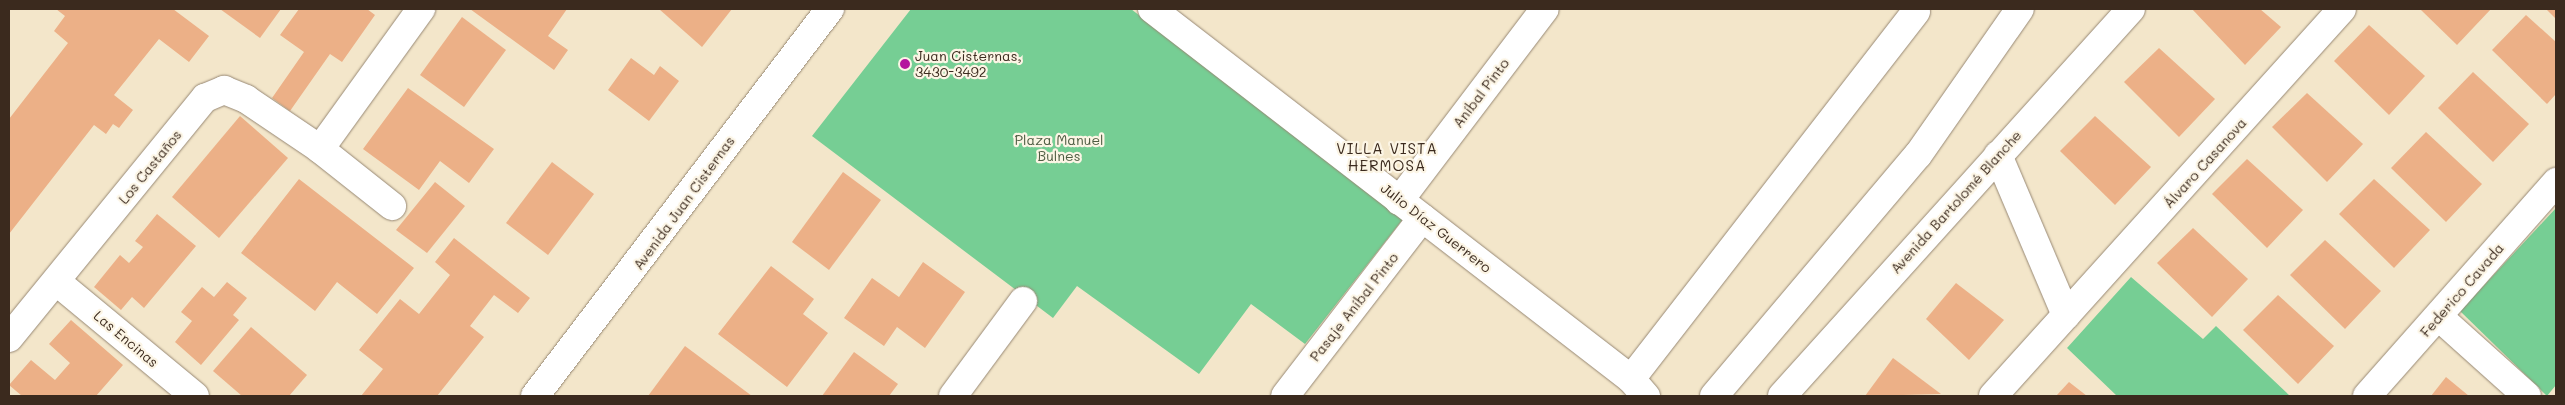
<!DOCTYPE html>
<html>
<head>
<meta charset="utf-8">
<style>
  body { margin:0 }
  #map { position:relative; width:2565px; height:405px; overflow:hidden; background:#f3e6ca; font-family:Mali,sans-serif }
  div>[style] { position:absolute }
  .green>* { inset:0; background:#76ce94 }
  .building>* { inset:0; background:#ecb087 }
  .roads { filter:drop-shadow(0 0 1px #978874) drop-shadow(0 0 1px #978874) }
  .minor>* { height:28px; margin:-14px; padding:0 14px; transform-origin:14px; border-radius:14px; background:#fff }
  .major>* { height:28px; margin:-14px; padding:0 14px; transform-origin:14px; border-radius:14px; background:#fff }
  .dots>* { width:14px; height:14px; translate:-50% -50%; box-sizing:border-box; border:2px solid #fcf5e5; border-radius:50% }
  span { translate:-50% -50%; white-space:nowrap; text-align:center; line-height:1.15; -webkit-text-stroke:4.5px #fcf5e5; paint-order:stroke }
  .poi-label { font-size:14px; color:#3b2a1e }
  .left { translate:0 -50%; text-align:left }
  .street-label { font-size:14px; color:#3b2a1e }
  .park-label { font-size:14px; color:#4d5b41 }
  .neighbourhood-label { font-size:15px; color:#3b2a1e; letter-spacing:1px }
  .frame { position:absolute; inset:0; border:10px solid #3b2a1e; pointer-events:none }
</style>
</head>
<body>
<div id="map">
  <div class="green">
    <i style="clip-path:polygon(911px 9px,1131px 9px,1403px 219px,1305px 344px,1251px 304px,1199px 374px,1077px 286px,1053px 318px,812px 136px)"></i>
    <i style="clip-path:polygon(2556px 208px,2556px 385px,2547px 396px,2460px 311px)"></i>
    <i style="clip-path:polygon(2131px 277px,2203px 339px,2216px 326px,2290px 396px,2117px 396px,2067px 348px)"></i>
  </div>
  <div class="building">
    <i style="clip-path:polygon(56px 9px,173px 9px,209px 36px,189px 62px,159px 39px,114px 95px,133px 110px,119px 128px,113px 124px,106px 134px,94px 125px,9px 234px,9px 119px,68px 43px,54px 31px,65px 16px)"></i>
    <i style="clip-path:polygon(220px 9px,281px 9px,260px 38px)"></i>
    <i style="clip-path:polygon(299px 9px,367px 9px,375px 15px,342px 62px,330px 54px,290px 111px,272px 98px,304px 52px,280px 35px)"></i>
    <i style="clip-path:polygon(470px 9px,567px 9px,548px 36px,568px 50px,554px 70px)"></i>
    <i style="clip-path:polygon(659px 9px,732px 9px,702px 47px)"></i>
    <i style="clip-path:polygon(2192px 9px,2260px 9px,2281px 27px,2245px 65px)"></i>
    <i style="clip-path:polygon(2420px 9px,2491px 9px,2457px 45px)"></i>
    <i style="clip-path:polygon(2546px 9px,2556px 9px,2556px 19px)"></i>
    <i style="clip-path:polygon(2526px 15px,2556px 42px,2556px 94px,2547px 104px,2492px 50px)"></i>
    <i style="clip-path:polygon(462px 17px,506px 50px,464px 107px,420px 75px)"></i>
    <i style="clip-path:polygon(2369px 25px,2425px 76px,2389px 115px,2334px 61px)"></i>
    <i style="clip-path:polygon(2159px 48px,2215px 99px,2179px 137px,2124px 82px)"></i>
    <i style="clip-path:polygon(631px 58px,654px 75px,660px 66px,679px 81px,649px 121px,608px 90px)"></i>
    <i style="clip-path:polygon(2473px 72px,2529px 124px,2493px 162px,2438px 108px)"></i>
    <i style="clip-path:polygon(408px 88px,494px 149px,469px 183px,440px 161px,419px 190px,363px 149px)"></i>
    <i style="clip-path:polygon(2307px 93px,2363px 144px,2327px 182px,2272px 127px)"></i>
    <i style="clip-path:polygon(240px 116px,288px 158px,219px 238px,172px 197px)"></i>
    <i style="clip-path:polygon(2095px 116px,2151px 167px,2115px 205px,2060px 151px)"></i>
    <i style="clip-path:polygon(2426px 132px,2482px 184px,2446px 222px,2391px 168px)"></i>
    <i style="clip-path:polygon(2247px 159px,2303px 210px,2267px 248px,2212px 194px)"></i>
    <i style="clip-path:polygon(552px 162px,594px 194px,548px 255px,506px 223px)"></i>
    <i style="clip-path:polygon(843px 172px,881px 200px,829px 270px,792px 242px)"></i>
    <i style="clip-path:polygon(299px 179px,414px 268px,377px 314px,337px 282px,315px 311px,241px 253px)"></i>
    <i style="clip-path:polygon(2374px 179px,2430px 230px,2394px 268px,2339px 214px)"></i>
    <i style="clip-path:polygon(435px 182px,465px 206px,427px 253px,396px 230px)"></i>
    <i style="clip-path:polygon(157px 214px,196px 246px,144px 308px,132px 297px,121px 310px,94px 287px,120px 255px,129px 263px,137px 254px,143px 247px,135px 241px)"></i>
    <i style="clip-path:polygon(2193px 228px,2248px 279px,2212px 317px,2157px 263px)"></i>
    <i style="clip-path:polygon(454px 238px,530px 298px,518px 313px,494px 295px,470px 326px,484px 337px,437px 396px,361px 396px,383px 369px,359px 350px,400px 299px,419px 314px,450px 275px,435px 262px)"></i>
    <i style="clip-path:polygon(2325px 240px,2381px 291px,2345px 329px,2290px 275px)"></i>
    <i style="clip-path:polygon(923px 262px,965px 292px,925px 348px,897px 327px,884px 346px,844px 318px,872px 278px,899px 297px)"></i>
    <i style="clip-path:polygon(771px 266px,814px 299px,803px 314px,828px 333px,787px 387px,718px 334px)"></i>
    <i style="clip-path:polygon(227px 282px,247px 298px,233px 315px,239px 320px,201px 365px,175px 342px,192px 321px,181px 312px,202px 287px,214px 297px)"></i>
    <i style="clip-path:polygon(1956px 283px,2004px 320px,1969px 360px,1926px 319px)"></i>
    <i style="clip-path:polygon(2278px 295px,2334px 346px,2298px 384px,2243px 330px)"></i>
    <i style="clip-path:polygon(71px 320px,123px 365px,96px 396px,22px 396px,9px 385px,31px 360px,55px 380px,70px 363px,49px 344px)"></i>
    <i style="clip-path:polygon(251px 327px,307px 375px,289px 396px,242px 396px,213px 371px)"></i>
    <i style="clip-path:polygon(685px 346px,752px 396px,648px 396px)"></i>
    <i style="clip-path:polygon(854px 352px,898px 384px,889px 396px,822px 396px)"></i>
    <i style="clip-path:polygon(1893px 358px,1941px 394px,1865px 396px)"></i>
    <i style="clip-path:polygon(2446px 377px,2469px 396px,2431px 396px)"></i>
    <i style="clip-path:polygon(2069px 382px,2087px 396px,2056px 396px)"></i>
  </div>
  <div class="roads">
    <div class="minor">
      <i style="left:1152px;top:9px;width:605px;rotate:37.68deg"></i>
      <i style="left:1631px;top:379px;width:23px;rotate:49deg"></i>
      <i style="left:320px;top:149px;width:173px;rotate:-54.2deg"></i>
      <i style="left:1998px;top:155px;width:174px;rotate:67deg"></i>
      <i style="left:1399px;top:201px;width:241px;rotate:-52.8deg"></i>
      <i style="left:57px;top:282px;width:179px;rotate:39.6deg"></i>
      <i style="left:2439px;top:317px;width:118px;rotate:41.9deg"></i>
      <i style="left:9px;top:338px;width:310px;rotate:-50.8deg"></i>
      <i style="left:205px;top:98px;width:21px;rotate:-23deg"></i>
      <i style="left:224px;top:90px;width:24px;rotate:22deg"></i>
      <i style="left:246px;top:99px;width:89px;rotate:34deg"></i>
      <i style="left:320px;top:149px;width:92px;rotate:38.4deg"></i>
      <i style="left:1631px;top:379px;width:465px;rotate:-52.2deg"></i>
      <i style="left:953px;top:396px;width:118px;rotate:-53.6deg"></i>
      <i style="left:1285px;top:396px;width:225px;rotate:-52.4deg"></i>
      <i style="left:1714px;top:396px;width:316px;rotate:-49.8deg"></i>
      <i style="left:1918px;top:155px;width:178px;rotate:-55.1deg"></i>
      <i style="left:1782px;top:396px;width:521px;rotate:-47.96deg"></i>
      <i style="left:1993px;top:396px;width:521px;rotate:-47.96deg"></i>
      <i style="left:2367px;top:396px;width:286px;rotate:-48.5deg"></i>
    </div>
    <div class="major">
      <i style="left:535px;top:396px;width:487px;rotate:-52.7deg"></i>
    </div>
  </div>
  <div class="dots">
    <i style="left:905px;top:64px;background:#b5179e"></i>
  </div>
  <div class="poi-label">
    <span class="left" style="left:915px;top:64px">Juan Cisternas,<br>3430-3492</span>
  </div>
  <div class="street-label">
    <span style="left:1481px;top:93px;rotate:-53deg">Aníbal Pinto</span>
    <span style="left:2205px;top:163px;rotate:-48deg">Álvaro Casanova</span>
    <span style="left:150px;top:167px;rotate:-51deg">Los Castaños</span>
    <span style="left:1956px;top:202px;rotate:-48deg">Avenida Bartolomé Blanche</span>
    <span style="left:684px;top:203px;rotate:-54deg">Avenida Juan Cisternas</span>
    <span style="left:1436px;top:228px;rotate:38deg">Julio Díaz Guerrero</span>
    <span style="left:2462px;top:290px;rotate:-49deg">Federico Cavada</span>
    <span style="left:1354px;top:307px;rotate:-52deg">Pasaje Aníbal Pinto</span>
    <span style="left:126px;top:339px;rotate:40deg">Las Encinas</span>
  </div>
  <div class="park-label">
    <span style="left:1059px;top:148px">Plaza Manuel<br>Bulnes</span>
  </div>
  <div class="neighbourhood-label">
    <span style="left:1387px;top:157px">VILLA VISTA<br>HERMOSA</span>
  </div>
  <div class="frame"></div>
</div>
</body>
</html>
